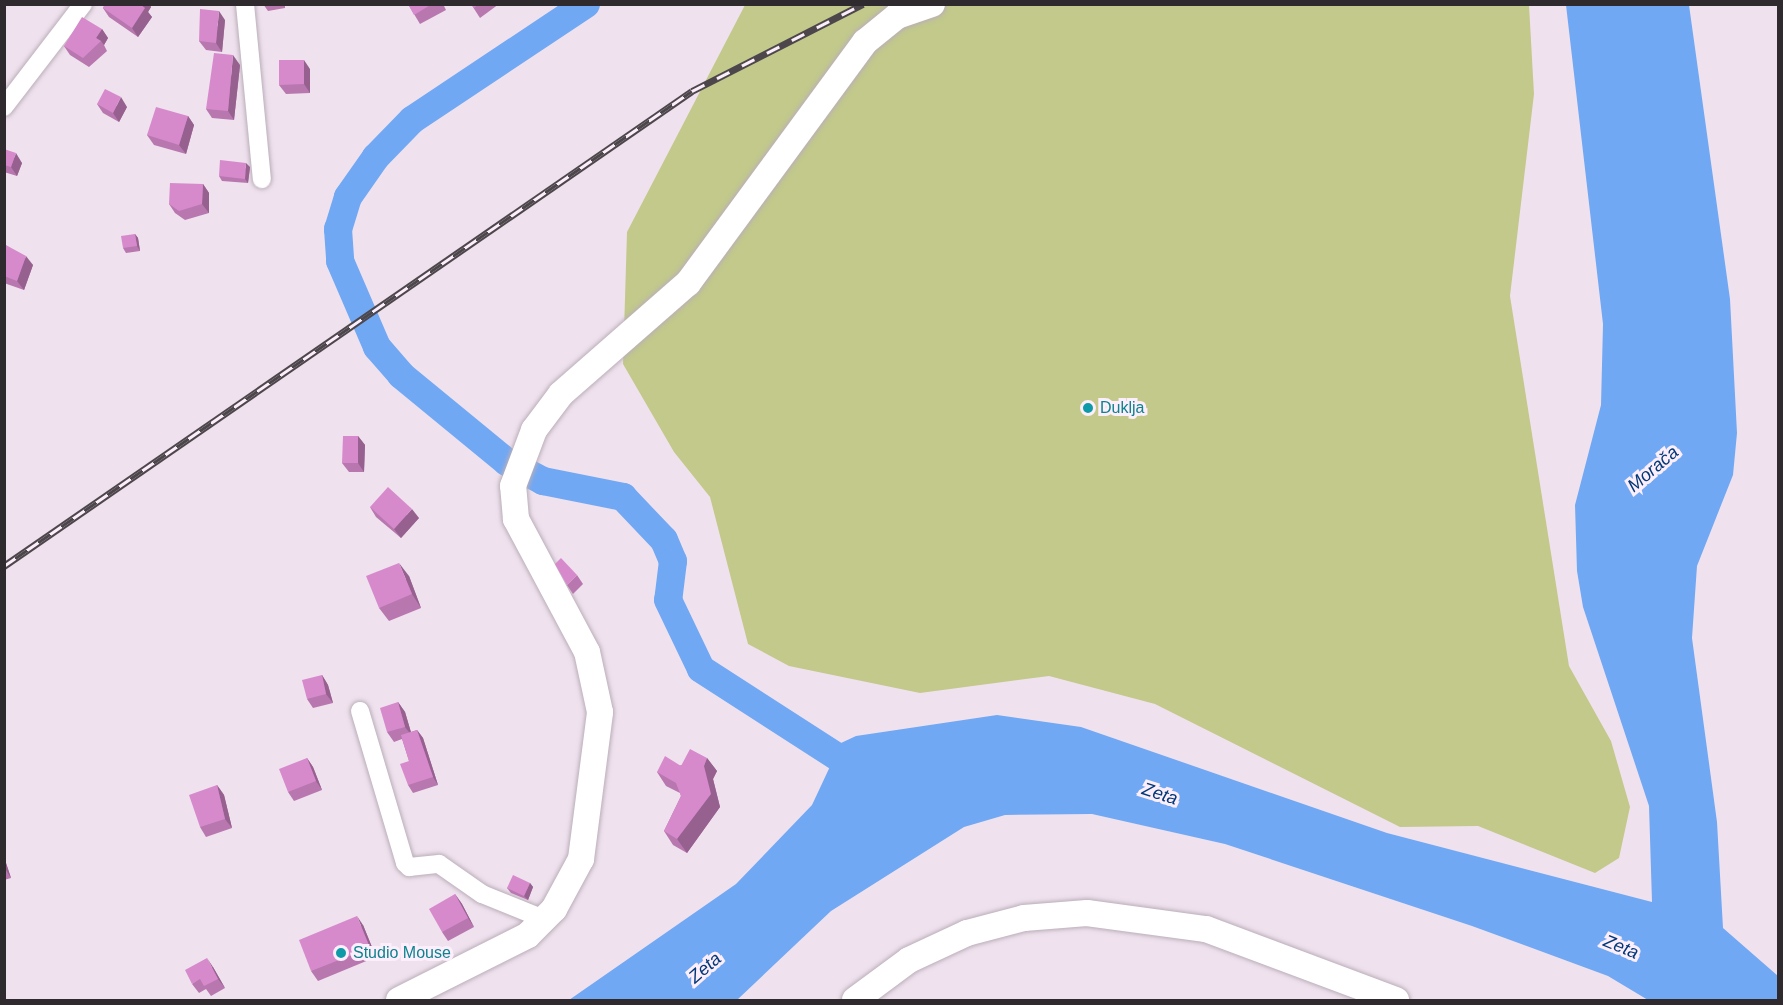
<!DOCTYPE html>
<html>
<head>
<meta charset="utf-8">
<style>
  body { margin:0 }
  #map { position:relative; width:1783px; height:1005px; overflow:hidden; background:#efe2ee; font-family:Arial,sans-serif }
  div>[style] { position:absolute }
  .green>* { inset:0; background:#c2c98b }
  .water>* { inset:0; background:#71a8f4 }
  .river>* { height:28px; margin:-14px; padding:0 14px; transform-origin:14px; border-radius:14px; background:#71a8f4 }
  .roads { filter:drop-shadow(0 0 2px #baaeb9) drop-shadow(0 0 2px #baaeb9) }
  .street>* { height:18px; margin:-9px; padding:0 9px; transform-origin:9px; border-radius:9px; background:#fff }
  .secondary>* { height:26px; margin:-13px; padding:0 13px; transform-origin:13px; border-radius:13px; background:#fff }
  .rail>* { height:7px; margin-top:-3.5px; transform-origin:0; background:repeating-linear-gradient(90deg,#fceffb 0 14px,#4d474c 0 28px); box-sizing:border-box; border-block:2px solid #4d474c }
  .wall>* { inset:0; background:#b877af }
  .shaded-wall>* { inset:0; background:#96618f }
  .building>* { inset:0; background:#d68acc }
  .dots>* { width:16px; height:16px; translate:-50% -50%; box-sizing:border-box; border:3px solid #fceffb; border-radius:50% }
  span { translate:-50% -50%; white-space:nowrap; text-align:center; line-height:1.15; -webkit-text-stroke:6px #fceffb; paint-order:stroke }
  .culture-label { font-size:16px; color:#0d838f }
  .left { translate:0 -50%; text-align:left }
  .water-label { font-size:18px; color:#003879; font-style:italic }
  .frame { position:absolute; inset:0; border:6px solid #2f2a2e; pointer-events:none }
</style>
</head>
<body>
<div id="map">
  <div class="green">
    <i style="clip-path:polygon(745px 5px,1529px 5px,1534px 94px,1510px 296px,1569px 666px,1611px 741px,1630px 807px,1619px 858px,1595px 873px,1478px 826px,1400px 827px,1155px 704px,1049px 676px,920px 693px,789px 666px,748px 644px,710px 497px,674px 452px,623px 364px,627px 232px)"></i>
  </div>
  <div class="water">
    <i style="clip-path:polygon(1566px 5px,1689px 5px,1730px 299px,1737px 433px,1733px 475px,1697px 566px,1692px 638px,1717px 822px,1723px 928px,1778px 976px,1778px 1000px,1648px 1000px,1608px 976px,1472px 926px,1225px 844px,1092px 814px,1005px 815px,964px 827px,831px 911px,737px 1000px,569px 1000px,736px 884px,812px 805px,841px 743px,856px 736px,997px 715px,1081px 727px,1387px 833px,1652px 902px,1649px 806px,1583px 607px,1577px 571px,1575px 505px,1601px 405px,1603px 324px)"></i>
  </div>
  <div class="river">
    <i style="left:586px;top:4px;width:209px;rotate:146.3deg"></i>
    <i style="left:412px;top:120px;width:52px;rotate:134.2deg"></i>
    <i style="left:376px;top:157px;width:49px;rotate:125deg"></i>
    <i style="left:348px;top:197px;width:34px;rotate:107deg"></i>
    <i style="left:338px;top:229px;width:32px;rotate:86deg"></i>
    <i style="left:340px;top:261px;width:94px;rotate:66.7deg"></i>
    <i style="left:377px;top:347px;width:37px;rotate:49deg"></i>
    <i style="left:401px;top:375px;width:137px;rotate:39.4deg"></i>
    <i style="left:507px;top:462px;width:41px;rotate:27.8deg"></i>
    <i style="left:543px;top:481px;width:82px;rotate:11.3deg"></i>
    <i style="left:623px;top:497px;width:59px;rotate:46.4deg"></i>
    <i style="left:664px;top:540px;width:23px;rotate:67deg"></i>
    <i style="left:673px;top:561px;width:39px;rotate:97deg"></i>
    <i style="left:668px;top:600px;width:76px;rotate:64.4deg"></i>
    <i style="left:701px;top:669px;width:197px;rotate:32.8deg"></i>
  </div>
  <div class="roads">
    <div class="street">
      <i style="left:245px;top:4px;width:176px;rotate:84.5deg"></i>
      <i style="left:4px;top:107px;width:130px;rotate:-52.5deg"></i>
      <i style="left:360px;top:711px;width:159px;rotate:73.5deg"></i>
      <i style="left:405px;top:863px;width:6px;rotate:45deg"></i>
      <i style="left:409px;top:867px;width:30px;rotate:-6deg"></i>
      <i style="left:439px;top:864px;width:52px;rotate:34.9deg"></i>
      <i style="left:482px;top:894px;width:67px;rotate:22deg"></i>
    </div>
    <div class="secondary">
      <i style="left:399px;top:1000px;width:144px;rotate:-26.7deg"></i>
      <i style="left:528px;top:935px;width:37px;rotate:-45deg"></i>
      <i style="left:554px;top:909px;width:57px;rotate:-61.6deg"></i>
      <i style="left:581px;top:859px;width:148px;rotate:-82.6deg"></i>
      <i style="left:600px;top:712px;width:61px;rotate:-102.2deg"></i>
      <i style="left:587px;top:652px;width:151px;rotate:-118.1deg"></i>
      <i style="left:516px;top:519px;width:33px;rotate:-95deg"></i>
      <i style="left:513px;top:486px;width:60px;rotate:-69.4deg"></i>
      <i style="left:534px;top:430px;width:45px;rotate:-53.1deg"></i>
      <i style="left:561px;top:394px;width:169px;rotate:-41.2deg"></i>
      <i style="left:688px;top:283px;width:299px;rotate:-53.7deg"></i>
      <i style="left:865px;top:42px;width:41px;rotate:-39.1deg"></i>
      <i style="left:897px;top:16px;width:37px;rotate:-19deg"></i>
      <i style="left:855px;top:1000px;width:67px;rotate:-36.5deg"></i>
      <i style="left:909px;top:960px;width:64px;rotate:-25deg"></i>
      <i style="left:967px;top:933px;width:59px;rotate:-14.7deg"></i>
      <i style="left:1024px;top:918px;width:63px;rotate:-4.5deg"></i>
      <i style="left:1087px;top:913px;width:120px;rotate:7.7deg"></i>
      <i style="left:1206px;top:929px;width:203px;rotate:20.5deg"></i>
    </div>
  </div>
  <div class="rail">
    <i style="left:4px;top:566px;width:836px;rotate:-34.62deg"></i>
    <i style="left:692px;top:91px;width:192px;rotate:-27deg"></i>
  </div>
  <div class="wall">
    <i style="clip-path:polygon(105px 4px,149px 4px,151px 7px,148px 12px,152px 17px,138px 37px,109px 17px,103px 8px)"></i>
    <i style="clip-path:polygon(263px 4px,285px 4px,285px 8px,268px 11px)"></i>
    <i style="clip-path:polygon(408px 4px,443px 4px,446px 10px,420px 24px)"></i>
    <i style="clip-path:polygon(471px 4px,499px 4px,480px 18px)"></i>
    <i style="clip-path:polygon(225px 20px,222px 52px,206px 50px,199px 41px)"></i>
    <i style="clip-path:polygon(102px 29px,108px 38px,104px 45px,107px 51px,89px 67px,70px 55px,64px 46px)"></i>
    <i style="clip-path:polygon(240px 65px,234px 120px,212px 118px,206px 109px)"></i>
    <i style="clip-path:polygon(310px 69px,310px 93px,286px 94px,279px 85px)"></i>
    <i style="clip-path:polygon(97px 104px,127px 107px,119px 122px,103px 113px)"></i>
    <i style="clip-path:polygon(188px 116px,194px 125px,186px 154px,154px 145px,147px 135px)"></i>
    <i style="clip-path:polygon(4px 149px,22px 163px,17px 176px,4px 172px)"></i>
    <i style="clip-path:polygon(250px 167px,248px 183px,222px 181px,219px 176px)"></i>
    <i style="clip-path:polygon(203px 184px,209px 193px,209px 213px,185px 220px,175px 213px,169px 204px)"></i>
    <i style="clip-path:polygon(135px 234px,138px 238px,140px 251px,126px 253px,123px 248px)"></i>
    <i style="clip-path:polygon(4px 244px,33px 265px,24px 290px,4px 283px)"></i>
    <i style="clip-path:polygon(358px 436px,365px 445px,364px 472px,349px 472px,342px 463px)"></i>
    <i style="clip-path:polygon(370px 507px,419px 518px,401px 538px,376px 517px)"></i>
    <i style="clip-path:polygon(577px 575px,583px 584px,573px 594px,567px 585px)"></i>
    <i style="clip-path:polygon(409px 576px,421px 608px,389px 621px,379px 608px)"></i>
    <i style="clip-path:polygon(322px 675px,328px 685px,333px 703px,313px 708px,307px 699px)"></i>
    <i style="clip-path:polygon(398px 702px,405px 712px,411px 732px,417px 730px,423px 738px,438px 785px,413px 793px,408px 785px,409px 761px,402px 739px,394px 742px,387px 732px)"></i>
    <i style="clip-path:polygon(307px 758px,313px 767px,322px 790px,294px 801px,288px 792px)"></i>
    <i style="clip-path:polygon(707px 758px,717px 771px,713px 779px,720px 807px,687px 853px,673px 845px,664px 831px,681px 796px,680px 793px,666px 786px,657px 772px)"></i>
    <i style="clip-path:polygon(217px 785px,224px 795px,232px 828px,206px 837px,200px 827px)"></i>
    <i style="clip-path:polygon(4px 857px,11px 878px,4px 880px)"></i>
    <i style="clip-path:polygon(530px 883px,533px 887px,528px 900px,511px 893px,507px 888px)"></i>
    <i style="clip-path:polygon(455px 894px,462px 904px,474px 927px,448px 941px,442px 932px)"></i>
    <i style="clip-path:polygon(363px 925px,376px 957px,318px 981px,311px 971px)"></i>
    <i style="clip-path:polygon(213px 967px,225px 988px,211px 996px,206px 989px,199px 993px,192px 984px)"></i>
  </div>
  <div class="shaded-wall">
    <i style="clip-path:polygon(140px 4px,149px 4px,151px 7px,148px 12px,152px 17px,138px 37px,132px 28px)"></i>
    <i style="clip-path:polygon(219px 11px,225px 20px,222px 52px,216px 43px)"></i>
    <i style="clip-path:polygon(102px 29px,108px 38px,104px 45px,101px 41px,96px 38px)"></i>
    <i style="clip-path:polygon(233px 55px,240px 65px,234px 120px,228px 111px)"></i>
    <i style="clip-path:polygon(304px 60px,310px 69px,310px 93px,304px 84px)"></i>
    <i style="clip-path:polygon(121px 97px,127px 107px,119px 122px,113px 113px)"></i>
    <i style="clip-path:polygon(188px 116px,194px 125px,186px 154px,179px 145px)"></i>
    <i style="clip-path:polygon(16px 153px,22px 163px,17px 176px,11px 167px)"></i>
    <i style="clip-path:polygon(246px 163px,250px 167px,248px 183px,245px 179px)"></i>
    <i style="clip-path:polygon(203px 184px,209px 193px,209px 213px,202px 204px)"></i>
    <i style="clip-path:polygon(135px 234px,138px 238px,140px 251px,137px 246px)"></i>
    <i style="clip-path:polygon(26px 256px,33px 265px,24px 290px,17px 281px)"></i>
    <i style="clip-path:polygon(358px 436px,365px 445px,364px 472px,358px 463px)"></i>
    <i style="clip-path:polygon(412px 509px,419px 518px,401px 538px,394px 529px)"></i>
    <i style="clip-path:polygon(399px 563px,409px 576px,421px 608px,412px 594px)"></i>
    <i style="clip-path:polygon(322px 675px,328px 685px,333px 703px,326px 694px)"></i>
    <i style="clip-path:polygon(398px 702px,405px 712px,412px 736px,405px 727px)"></i>
    <i style="clip-path:polygon(417px 730px,423px 738px,438px 785px,433px 777px)"></i>
    <i style="clip-path:polygon(307px 758px,313px 767px,322px 790px,316px 781px)"></i>
    <i style="clip-path:polygon(707px 758px,717px 771px,713px 779px,720px 807px,687px 853px,677px 839px)"></i>
    <i style="clip-path:polygon(217px 785px,224px 795px,232px 828px,225px 819px)"></i>
    <i style="clip-path:polygon(4px 857px,11px 878px,4px 867px)"></i>
    <i style="clip-path:polygon(530px 883px,533px 887px,528px 900px,524px 896px)"></i>
    <i style="clip-path:polygon(455px 894px,462px 904px,474px 927px,468px 918px)"></i>
    <i style="clip-path:polygon(357px 916px,363px 925px,376px 957px,370px 948px)"></i>
    <i style="clip-path:polygon(207px 958px,213px 967px,225px 988px,218px 979px)"></i>
  </div>
  <div class="building">
    <i style="clip-path:polygon(105px 4px,140px 4px,145px 8px,132px 28px,103px 8px)"></i>
    <i style="clip-path:polygon(408px 4px,432px 4px,414px 15px)"></i>
    <i style="clip-path:polygon(471px 4px,479px 4px,474px 8px)"></i>
    <i style="clip-path:polygon(200px 9px,219px 11px,216px 43px,199px 41px)"></i>
    <i style="clip-path:polygon(82px 17px,102px 29px,96px 38px,101px 41px,83px 58px,64px 46px)"></i>
    <i style="clip-path:polygon(214px 53px,233px 55px,228px 111px,206px 109px)"></i>
    <i style="clip-path:polygon(279px 60px,304px 60px,304px 84px,279px 85px)"></i>
    <i style="clip-path:polygon(105px 89px,121px 97px,113px 113px,97px 104px)"></i>
    <i style="clip-path:polygon(156px 107px,188px 116px,179px 145px,147px 135px)"></i>
    <i style="clip-path:polygon(4px 149px,16px 153px,11px 167px,4px 165px)"></i>
    <i style="clip-path:polygon(220px 160px,246px 163px,245px 179px,219px 176px)"></i>
    <i style="clip-path:polygon(170px 183px,203px 184px,202px 204px,179px 211px,169px 204px)"></i>
    <i style="clip-path:polygon(135px 234px,137px 246px,123px 248px,121px 236px)"></i>
    <i style="clip-path:polygon(4px 244px,26px 256px,17px 281px,4px 276px)"></i>
    <i style="clip-path:polygon(343px 436px,358px 436px,358px 463px,342px 463px)"></i>
    <i style="clip-path:polygon(388px 487px,412px 509px,394px 529px,370px 507px)"></i>
    <i style="clip-path:polygon(561px 558px,577px 575px,567px 585px,555px 564px)"></i>
    <i style="clip-path:polygon(399px 563px,412px 594px,379px 608px,366px 576px)"></i>
    <i style="clip-path:polygon(322px 675px,326px 694px,307px 699px,302px 680px)"></i>
    <i style="clip-path:polygon(398px 702px,405px 727px,387px 732px,380px 708px)"></i>
    <i style="clip-path:polygon(417px 730px,433px 777px,408px 785px,400px 764px,409px 761px,401px 735px)"></i>
    <i style="clip-path:polygon(690px 749px,707px 758px,704px 766px,711px 794px,677px 839px,664px 831px,681px 796px,676px 783px,657px 772px,665px 756px,681px 766px)"></i>
    <i style="clip-path:polygon(307px 758px,316px 781px,288px 792px,279px 769px)"></i>
    <i style="clip-path:polygon(217px 785px,225px 819px,200px 827px,189px 795px)"></i>
    <i style="clip-path:polygon(513px 875px,530px 883px,524px 896px,507px 888px)"></i>
    <i style="clip-path:polygon(455px 894px,468px 918px,442px 932px,429px 909px)"></i>
    <i style="clip-path:polygon(357px 916px,370px 948px,311px 971px,299px 940px)"></i>
    <i style="clip-path:polygon(207px 958px,218px 979px,204px 986px,200px 979px,192px 984px,185px 970px)"></i>
  </div>
  <div class="dots">
    <i style="left:1088px;top:408px;background:#0f9aa8"></i>
    <i style="left:341px;top:953px;background:#0f9aa8"></i>
  </div>
  <div class="culture-label">
    <span class="left" style="left:1100px;top:408px">Duklja</span>
    <span class="left" style="left:353px;top:953px">Studio Mouse</span>
  </div>
  <div class="water-label">
    <span style="left:1653px;top:469px;rotate:-40deg">Morača</span>
    <span style="left:1160px;top:794px;rotate:18deg">Zeta</span>
    <span style="left:1621px;top:947px;rotate:22deg">Zeta</span>
    <span style="left:705px;top:968px;rotate:-41deg">Zeta</span>
  </div>
  <div class="frame"></div>
</div>
</body>
</html>
